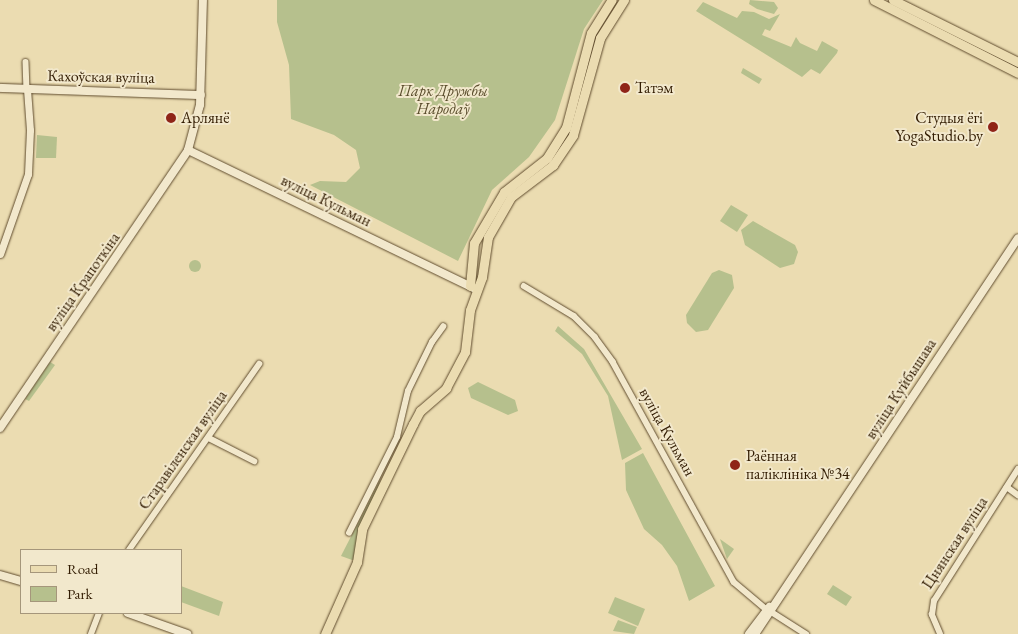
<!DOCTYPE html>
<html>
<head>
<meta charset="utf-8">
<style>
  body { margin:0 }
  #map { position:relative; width:1018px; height:634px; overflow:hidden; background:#ebdcb1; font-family:"EB Garamond",serif }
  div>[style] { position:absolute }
  .green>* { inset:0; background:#b6c08d }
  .round { border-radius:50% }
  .roads { filter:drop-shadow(0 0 1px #604c2e) drop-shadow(0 0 1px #604c2e) }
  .minor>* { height:5.5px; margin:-2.75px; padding:0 2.75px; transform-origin:2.75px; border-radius:2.75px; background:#f2e8cc }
  .tertiary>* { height:7px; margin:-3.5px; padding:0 3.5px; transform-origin:3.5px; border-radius:3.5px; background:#f2e8cc }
  .secondary>* { height:8px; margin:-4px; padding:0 4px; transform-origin:4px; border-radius:4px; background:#f2e8cc }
  .primary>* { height:9px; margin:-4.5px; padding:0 4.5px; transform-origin:4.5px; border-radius:4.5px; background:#ebdcb1 }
  .dots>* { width:14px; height:14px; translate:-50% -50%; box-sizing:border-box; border:2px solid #f2e8cc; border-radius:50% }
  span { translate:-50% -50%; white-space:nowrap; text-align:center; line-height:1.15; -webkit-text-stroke:4px #f2e8cc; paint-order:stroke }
  .street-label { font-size:16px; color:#321c02 }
  .poi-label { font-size:16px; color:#321c02 }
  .left { translate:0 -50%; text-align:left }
  .right { translate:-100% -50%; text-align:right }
  .park-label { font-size:16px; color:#5a4d2c; font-style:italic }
  .legend { position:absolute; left:20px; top:549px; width:162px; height:65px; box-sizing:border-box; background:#f2e8cc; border:1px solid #a5967b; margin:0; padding:6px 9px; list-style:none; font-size:15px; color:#321c02 }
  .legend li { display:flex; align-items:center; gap:10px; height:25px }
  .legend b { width:25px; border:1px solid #a5967b }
</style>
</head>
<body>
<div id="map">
  <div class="green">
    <i style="clip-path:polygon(277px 0,603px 0,584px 29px,555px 120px,529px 157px,492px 190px,458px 261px,310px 185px,320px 181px,346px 182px,360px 168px,356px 150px,334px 135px,291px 119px,289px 65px,277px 22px)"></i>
    <i style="clip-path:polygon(750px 0,774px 2px,778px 8px,774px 14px,757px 9px,749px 4px)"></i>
    <i style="clip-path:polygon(703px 2px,737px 18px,742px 11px,754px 12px,769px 19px,780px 14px,770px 31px,765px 29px,762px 35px,791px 47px,796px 37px,800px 43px,817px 51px,822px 41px,838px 50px,837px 53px,820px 74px,811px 69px,802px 77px,696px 11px)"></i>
    <i style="clip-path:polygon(743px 68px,762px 79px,759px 84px,741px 73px)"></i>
    <i style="clip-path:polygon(37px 135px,57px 137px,56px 158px,36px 158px)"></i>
    <i style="clip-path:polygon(731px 205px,748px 215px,737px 232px,720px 221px)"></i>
    <i style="clip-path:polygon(753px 221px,795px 245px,798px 252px,794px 264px,780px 268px,745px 245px,741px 230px)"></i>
    <i class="round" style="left:189px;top:260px;width:12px;height:12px"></i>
    <i style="clip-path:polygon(719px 270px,732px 275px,734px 288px,708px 330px,696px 332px,687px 323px,686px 315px,712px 273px)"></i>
    <i style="clip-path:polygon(558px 326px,584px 349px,642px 449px,622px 460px,608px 396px,582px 354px,555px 331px)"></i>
    <i style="clip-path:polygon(50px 362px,55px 365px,29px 401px,25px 399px)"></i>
    <i style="clip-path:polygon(478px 382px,515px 400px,518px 411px,508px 415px,471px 398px,468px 388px)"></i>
    <i style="clip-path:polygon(643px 453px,715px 586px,689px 601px,677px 566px,662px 545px,644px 529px,626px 490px,625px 463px)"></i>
    <i style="clip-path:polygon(381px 478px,355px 561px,341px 556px)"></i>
    <i style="clip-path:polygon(720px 539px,734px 549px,727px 559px)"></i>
    <i style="clip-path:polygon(833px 585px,852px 597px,846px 606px,827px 594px)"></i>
    <i style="clip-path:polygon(181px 586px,223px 602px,219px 616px,181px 602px)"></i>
    <i style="clip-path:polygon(615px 597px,645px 609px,638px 626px,608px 613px)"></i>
    <i style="clip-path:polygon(618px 620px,637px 627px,634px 634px,613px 631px)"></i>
  </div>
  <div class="roads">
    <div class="minor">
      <i style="left:26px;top:62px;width:27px;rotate:88deg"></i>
      <i style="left:524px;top:286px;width:58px;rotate:31deg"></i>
      <i style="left:574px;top:316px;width:30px;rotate:45deg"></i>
      <i style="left:595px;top:337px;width:31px;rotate:54deg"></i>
      <i style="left:613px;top:362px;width:251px;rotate:61.2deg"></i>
      <i style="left:734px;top:582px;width:42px;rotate:40.2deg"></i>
      <i style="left:209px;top:438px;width:51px;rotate:27.1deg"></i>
      <i style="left:1007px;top:487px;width:14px;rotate:36deg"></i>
      <i style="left:349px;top:533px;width:107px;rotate:-63.4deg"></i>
      <i style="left:397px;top:437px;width:47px;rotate:-76.6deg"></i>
      <i style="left:408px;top:391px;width:55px;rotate:-63.9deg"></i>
      <i style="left:432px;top:342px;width:19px;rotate:-54deg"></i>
      <i style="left:129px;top:550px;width:227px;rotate:-55deg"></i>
      <i style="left:770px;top:611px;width:43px;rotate:32.6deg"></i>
      <i style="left:91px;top:634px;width:22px;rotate:-69deg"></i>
      <i style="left:940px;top:634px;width:21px;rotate:-113deg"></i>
      <i style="left:932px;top:615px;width:14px;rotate:-82deg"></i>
      <i style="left:934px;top:601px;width:156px;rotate:-57.5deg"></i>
    </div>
    <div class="tertiary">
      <i style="left:0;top:254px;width:85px;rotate:-70.7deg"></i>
      <i style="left:28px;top:174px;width:44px;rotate:-87.4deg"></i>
      <i style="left:30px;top:130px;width:41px;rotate:-94.2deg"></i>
    </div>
    <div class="secondary">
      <i style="left:0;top:88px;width:201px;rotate:2deg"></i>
      <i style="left:188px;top:150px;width:318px;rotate:25.8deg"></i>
      <i style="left:0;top:428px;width:336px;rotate:-55.9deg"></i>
      <i style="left:188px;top:150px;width:47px;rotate:-75.1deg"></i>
      <i style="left:200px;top:105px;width:105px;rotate:-88.4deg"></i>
      <i style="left:0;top:575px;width:22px;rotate:16deg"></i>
      <i style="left:128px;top:613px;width:63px;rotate:19.6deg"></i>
      <i style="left:749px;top:634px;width:34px;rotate:-53deg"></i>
      <i style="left:755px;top:634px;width:475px;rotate:-56.4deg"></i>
    </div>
    <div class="primary">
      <i style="left:874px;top:0;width:161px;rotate:26.9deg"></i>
      <i style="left:893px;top:0;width:140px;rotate:26.4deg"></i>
      <i style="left:470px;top:286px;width:43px;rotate:-84.7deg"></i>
      <i style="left:474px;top:243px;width:59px;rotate:-59.5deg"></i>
      <i style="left:504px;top:192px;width:55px;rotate:-38.3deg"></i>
      <i style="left:547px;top:158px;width:36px;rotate:-58deg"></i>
      <i style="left:566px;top:128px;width:98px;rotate:-75.3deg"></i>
      <i style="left:591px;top:33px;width:39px;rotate:-58deg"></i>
      <i style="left:325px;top:634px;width:79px;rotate:-66deg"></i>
      <i style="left:357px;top:562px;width:33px;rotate:-81deg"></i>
      <i style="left:362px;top:529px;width:117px;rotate:-64.1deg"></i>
      <i style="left:413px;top:424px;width:15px;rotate:-62deg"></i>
      <i style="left:420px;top:411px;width:35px;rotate:-41deg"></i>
      <i style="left:446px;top:388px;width:41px;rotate:-62.2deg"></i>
      <i style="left:465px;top:352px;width:42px;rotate:-83.2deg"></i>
      <i style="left:470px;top:310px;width:35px;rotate:-70deg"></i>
      <i style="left:482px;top:277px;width:40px;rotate:-81.5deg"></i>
      <i style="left:488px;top:237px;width:46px;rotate:-60.1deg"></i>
      <i style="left:511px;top:197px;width:53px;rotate:-37.3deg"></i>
      <i style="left:553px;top:165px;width:36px;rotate:-56deg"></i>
      <i style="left:573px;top:135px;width:101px;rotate:-74.4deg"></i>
      <i style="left:600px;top:38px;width:45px;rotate:-57.7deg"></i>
    </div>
  </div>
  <div class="dots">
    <i style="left:625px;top:88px;background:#8f2418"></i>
    <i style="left:171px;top:118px;background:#8f2418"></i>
    <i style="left:993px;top:127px;background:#8f2418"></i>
    <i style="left:735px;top:465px;background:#8f2418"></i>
  </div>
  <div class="street-label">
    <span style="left:101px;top:77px;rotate:1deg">Кахоўская вуліца</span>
    <span style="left:326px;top:201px;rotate:26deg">вуліца Кульман</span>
    <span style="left:83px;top:282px;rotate:-55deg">вуліца Крапоткіна</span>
    <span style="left:901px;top:389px;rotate:-57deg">вуліца Куйбышава</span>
    <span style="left:667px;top:432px;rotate:61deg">вуліца Кульман</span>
    <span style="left:183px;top:450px;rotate:-55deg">Старавіленская вуліца</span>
    <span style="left:955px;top:543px;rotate:-57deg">Цнянская вуліца</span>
  </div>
  <div class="poi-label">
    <span class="left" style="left:635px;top:88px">Татэм</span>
    <span class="left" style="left:181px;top:118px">Арлянё</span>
    <span class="right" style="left:983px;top:127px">Студыя ёгі<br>YogaStudio.by</span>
    <span class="left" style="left:746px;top:465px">Раённая<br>паліклініка №34</span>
  </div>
  <div class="park-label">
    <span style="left:443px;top:100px">Парк Дружбы<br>Народаў</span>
  </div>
  <ul class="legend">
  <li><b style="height:6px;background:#ebdcb1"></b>Road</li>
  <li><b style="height:14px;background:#b6c08d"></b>Park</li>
  </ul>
</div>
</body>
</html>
